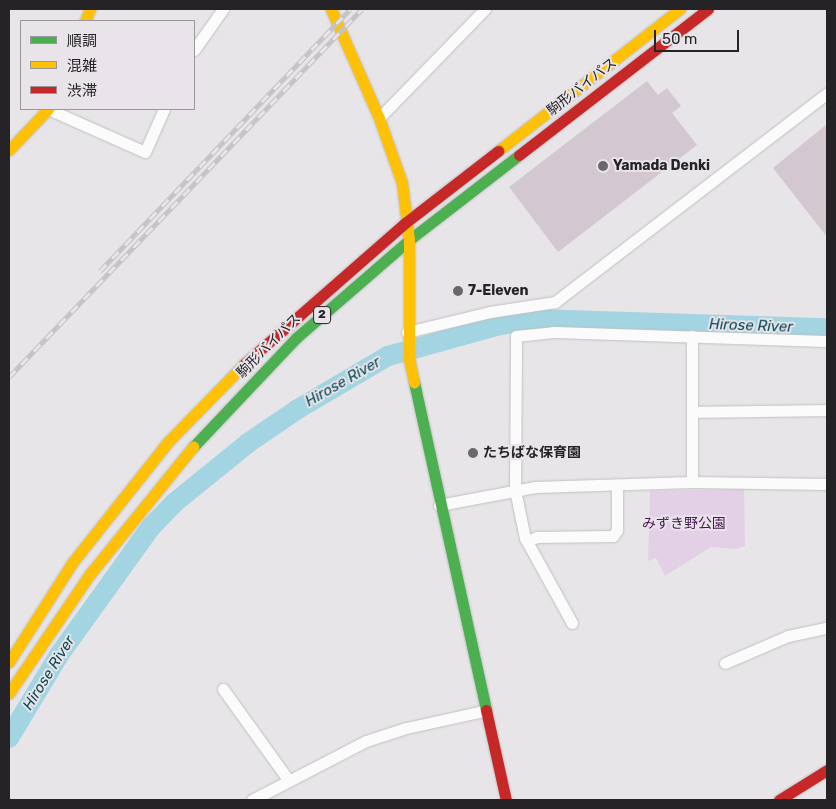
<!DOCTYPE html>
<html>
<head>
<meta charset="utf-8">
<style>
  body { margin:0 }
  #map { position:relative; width:836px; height:809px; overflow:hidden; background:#e7e5e8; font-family:Rubik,"Noto Sans JP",sans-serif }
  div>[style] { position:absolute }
  .green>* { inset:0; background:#e3d0e7 }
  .river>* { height:20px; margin:-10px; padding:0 10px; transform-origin:10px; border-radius:10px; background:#a2d4e1 }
  .building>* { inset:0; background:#d3c8cf }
  .roads { filter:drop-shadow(0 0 1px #c1c0c2) drop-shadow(0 0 1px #c1c0c2) }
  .street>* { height:11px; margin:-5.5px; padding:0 5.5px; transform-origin:5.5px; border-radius:5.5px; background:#fbfbfc }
  .fast>* { height:11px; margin:-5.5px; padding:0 5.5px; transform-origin:5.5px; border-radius:5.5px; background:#4caf50 }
  .slow>* { height:11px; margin:-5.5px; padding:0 5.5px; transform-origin:5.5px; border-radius:5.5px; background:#ffc107 }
  .jam>* { height:11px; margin:-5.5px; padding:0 5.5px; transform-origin:5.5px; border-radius:5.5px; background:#c62828 }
  .rail>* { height:5px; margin-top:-2.5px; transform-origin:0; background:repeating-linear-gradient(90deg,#e8e4e9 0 9px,#c4c3c4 0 18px); box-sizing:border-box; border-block:1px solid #c4c3c4 }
  .dots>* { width:14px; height:14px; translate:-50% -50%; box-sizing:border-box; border:2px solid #e8e4e9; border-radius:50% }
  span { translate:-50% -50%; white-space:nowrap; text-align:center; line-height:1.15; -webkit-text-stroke:4px #e8e4e9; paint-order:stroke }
  .shield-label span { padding:1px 4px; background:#e8e4e9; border:1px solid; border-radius:4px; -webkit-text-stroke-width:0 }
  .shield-label { font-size:12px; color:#252325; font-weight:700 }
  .street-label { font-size:14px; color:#252325 }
  .poi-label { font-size:14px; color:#252325; font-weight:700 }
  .left { translate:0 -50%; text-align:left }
  .park-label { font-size:14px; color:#461850 }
  .water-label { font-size:15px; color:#084a57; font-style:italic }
  .frame { position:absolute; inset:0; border:10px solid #252325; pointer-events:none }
  .legend { position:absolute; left:20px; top:20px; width:175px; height:90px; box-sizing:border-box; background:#e8e4e9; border:1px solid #9a979b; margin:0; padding:6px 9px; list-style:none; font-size:15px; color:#252325 }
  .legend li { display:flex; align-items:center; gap:10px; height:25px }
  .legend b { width:25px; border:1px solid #9a979b }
  .scale { position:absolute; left:654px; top:30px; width:85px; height:22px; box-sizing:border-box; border:2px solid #252325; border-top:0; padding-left:6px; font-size:15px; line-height:18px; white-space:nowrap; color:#252325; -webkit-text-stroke:4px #e8e4e9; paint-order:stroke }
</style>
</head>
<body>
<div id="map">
  <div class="green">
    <i style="clip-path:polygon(744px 489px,745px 546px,736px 549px,711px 547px,665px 576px,656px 558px,648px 561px,650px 491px)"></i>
  </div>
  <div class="river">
    <i style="left:9px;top:738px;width:97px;rotate:-58.9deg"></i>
    <i style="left:59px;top:655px;width:158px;rotate:-54.3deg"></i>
    <i style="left:151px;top:527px;width:33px;rotate:-46deg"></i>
    <i style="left:174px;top:503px;width:95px;rotate:-39deg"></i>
    <i style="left:248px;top:443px;width:60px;rotate:-34.2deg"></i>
    <i style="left:298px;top:409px;width:104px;rotate:-30.5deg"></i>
    <i style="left:388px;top:356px;width:112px;rotate:-15.5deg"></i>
    <i style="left:496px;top:326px;width:39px;rotate:-10deg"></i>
    <i style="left:534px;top:319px;width:293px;rotate:1.8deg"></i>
  </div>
  <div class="building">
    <i style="clip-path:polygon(647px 81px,658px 95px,667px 88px,681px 106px,672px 113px,697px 145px,558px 252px,509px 187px)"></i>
    <i style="clip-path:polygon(827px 124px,827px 237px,773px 168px)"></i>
  </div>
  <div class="roads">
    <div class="street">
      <i style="left:194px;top:50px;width:50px;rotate:-54.7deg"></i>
      <i style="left:48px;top:109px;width:106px;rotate:23.9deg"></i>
      <i style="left:145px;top:152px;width:47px;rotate:-66.2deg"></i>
      <i style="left:379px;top:118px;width:152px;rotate:-45.8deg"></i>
      <i style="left:407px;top:332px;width:85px;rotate:-13.5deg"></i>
      <i style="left:490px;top:312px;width:66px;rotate:-8.7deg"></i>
      <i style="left:555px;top:302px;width:343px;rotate:-37.5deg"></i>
      <i style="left:692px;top:336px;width:146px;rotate:90deg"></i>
      <i style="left:692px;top:412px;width:135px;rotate:-0.8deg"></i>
      <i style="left:439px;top:505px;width:98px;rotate:-10.6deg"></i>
      <i style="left:535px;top:487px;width:157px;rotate:-1.8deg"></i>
      <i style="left:692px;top:482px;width:135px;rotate:0.8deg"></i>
      <i style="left:527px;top:541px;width:11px;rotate:-22deg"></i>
      <i style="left:537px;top:537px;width:76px;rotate:-0.8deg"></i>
      <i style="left:613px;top:536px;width:7px;rotate:-56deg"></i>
      <i style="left:617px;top:530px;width:45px;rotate:-90deg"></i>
      <i style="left:572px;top:623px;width:97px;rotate:-118.9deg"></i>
      <i style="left:525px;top:538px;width:49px;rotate:-101.8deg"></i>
      <i style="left:515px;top:490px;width:154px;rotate:-89.6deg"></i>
      <i style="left:516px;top:336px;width:37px;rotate:-6deg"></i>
      <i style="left:553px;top:332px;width:274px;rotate:1.9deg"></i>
      <i style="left:725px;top:663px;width:69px;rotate:-23.2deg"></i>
      <i style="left:788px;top:636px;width:40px;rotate:-12deg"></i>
      <i style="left:223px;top:689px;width:113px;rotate:54.3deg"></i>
      <i style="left:252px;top:800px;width:128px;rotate:-27.4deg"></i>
      <i style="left:366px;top:741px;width:42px;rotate:-18deg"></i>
      <i style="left:406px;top:728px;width:80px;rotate:-12.3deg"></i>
    </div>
    <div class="fast">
      <i style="left:414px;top:382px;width:336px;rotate:77.6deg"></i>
      <i style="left:193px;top:447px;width:150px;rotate:-46.6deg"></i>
      <i style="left:296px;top:338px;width:150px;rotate:-40.9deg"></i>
      <i style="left:409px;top:240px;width:139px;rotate:-37.7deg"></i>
    </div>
    <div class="slow">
      <i style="left:331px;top:9px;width:119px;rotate:66.2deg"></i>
      <i style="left:379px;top:118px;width:69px;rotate:70.5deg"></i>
      <i style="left:402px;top:183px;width:57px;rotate:83deg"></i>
      <i style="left:409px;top:240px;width:119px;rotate:90deg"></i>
      <i style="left:409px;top:359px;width:24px;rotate:78deg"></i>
      <i style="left:85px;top:21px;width:13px;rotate:-67deg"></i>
      <i style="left:9px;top:150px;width:57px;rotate:-46.4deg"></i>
      <i style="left:498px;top:151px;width:231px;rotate:-38deg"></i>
      <i style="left:9px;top:662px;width:117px;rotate:-57.5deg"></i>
      <i style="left:72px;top:563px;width:153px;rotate:-51.6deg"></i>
      <i style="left:167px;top:443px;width:110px;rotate:-45.7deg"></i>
      <i style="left:9px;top:693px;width:144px;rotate:-55.8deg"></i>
      <i style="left:90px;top:574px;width:164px;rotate:-51deg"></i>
    </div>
    <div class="jam">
      <i style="left:519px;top:155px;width:239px;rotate:-37.7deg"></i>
      <i style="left:244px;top:364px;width:214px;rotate:-41.2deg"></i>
      <i style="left:405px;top:223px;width:118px;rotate:-37.7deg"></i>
      <i style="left:486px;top:710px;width:92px;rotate:77.5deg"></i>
      <i style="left:779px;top:800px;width:57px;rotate:-32deg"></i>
    </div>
  </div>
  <div class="rail">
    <i style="left:100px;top:271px;width:362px;rotate:-46.3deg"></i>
    <i style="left:9px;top:377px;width:510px;rotate:-46.19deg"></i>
  </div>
  <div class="dots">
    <i style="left:603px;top:166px;background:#696769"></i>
    <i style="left:458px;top:291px;background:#696769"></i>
    <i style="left:473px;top:453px;background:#696769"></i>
  </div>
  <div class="shield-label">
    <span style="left:322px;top:315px">2</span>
  </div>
  <div class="street-label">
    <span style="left:582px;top:87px;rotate:-38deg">駒形バイパス</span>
    <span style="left:269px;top:346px;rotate:-45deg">駒形バイパス</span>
  </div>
  <div class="poi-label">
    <span class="left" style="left:613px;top:166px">Yamada Denki</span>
    <span class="left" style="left:468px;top:291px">7-Eleven</span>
    <span class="left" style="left:483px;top:453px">たちばな保育園</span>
  </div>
  <div class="park-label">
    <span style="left:684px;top:524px">みずき野公園</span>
  </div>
  <div class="water-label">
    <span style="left:751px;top:326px;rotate:2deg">Hirose River</span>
    <span style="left:343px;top:382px;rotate:-30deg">Hirose River</span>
    <span style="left:49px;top:673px;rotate:-58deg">Hirose River</span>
  </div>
  <div class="frame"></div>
  <ul class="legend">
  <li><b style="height:6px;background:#4caf50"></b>順調</li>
  <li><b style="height:6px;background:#ffc107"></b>混雑</li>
  <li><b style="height:6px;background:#c62828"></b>渋滞</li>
  </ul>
  <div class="scale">50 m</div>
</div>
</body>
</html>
